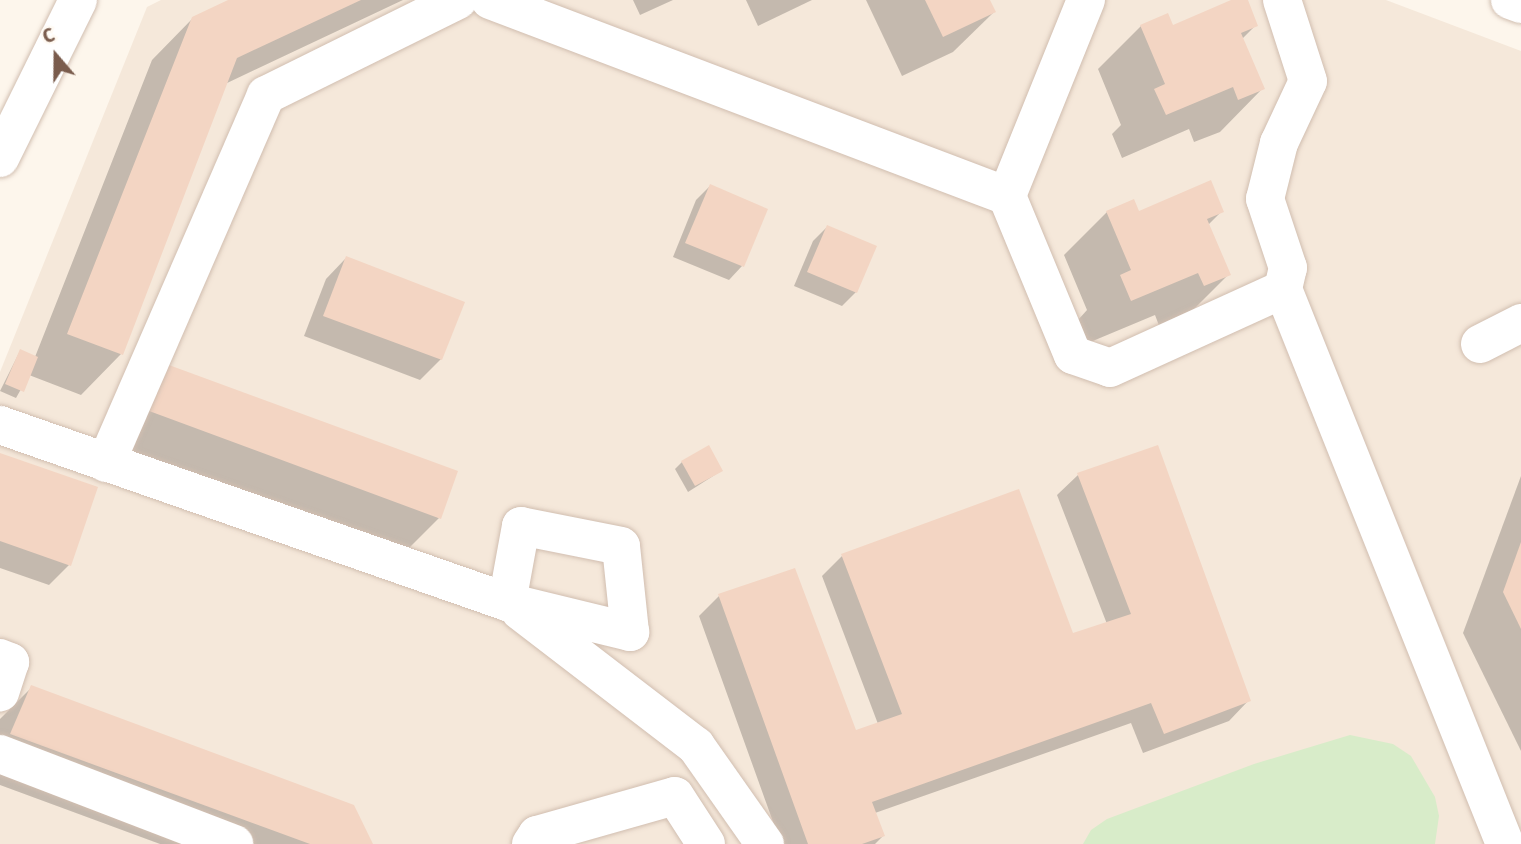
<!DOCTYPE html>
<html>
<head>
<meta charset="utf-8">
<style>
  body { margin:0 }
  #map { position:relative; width:1521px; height:844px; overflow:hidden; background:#fdf6ec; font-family:"Fira Sans",sans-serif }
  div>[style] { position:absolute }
  .residential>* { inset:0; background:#f5e8da }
  .green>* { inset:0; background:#d8ecc9 }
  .shadow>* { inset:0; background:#0003 }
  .building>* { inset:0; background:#f3d5c3 }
  .roads { filter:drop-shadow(0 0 2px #d1beb0) drop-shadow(0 0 2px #d1beb0) }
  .minor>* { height:38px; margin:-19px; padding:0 19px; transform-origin:19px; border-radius:19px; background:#fff }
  span { translate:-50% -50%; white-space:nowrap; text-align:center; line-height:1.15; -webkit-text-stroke:7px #fffaf3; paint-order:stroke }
  .north { position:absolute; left:21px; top:21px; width:70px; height:70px; -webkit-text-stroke:5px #fffaf3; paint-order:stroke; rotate:340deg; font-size:19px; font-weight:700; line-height:28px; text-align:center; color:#7a5c4d }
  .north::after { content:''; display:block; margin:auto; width:24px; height:32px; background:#7a5c4d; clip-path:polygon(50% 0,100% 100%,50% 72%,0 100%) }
</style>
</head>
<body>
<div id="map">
  <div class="residential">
    <i style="clip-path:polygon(161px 0,1386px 0,1521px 51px,1521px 844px,0 844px,0 372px,147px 7px)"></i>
  </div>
  <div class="green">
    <i style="clip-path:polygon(1350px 735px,1393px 744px,1411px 756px,1435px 797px,1439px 816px,1435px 844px,1083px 844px,1091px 830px,1107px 819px,1254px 764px)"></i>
  </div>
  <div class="shadow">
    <i style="clip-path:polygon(232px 0,403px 0,225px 84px,121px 354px,81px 395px,29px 375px,16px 398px,0 391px,20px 351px,35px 357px,152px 60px,193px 18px)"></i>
    <i style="clip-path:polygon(633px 0,673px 0,640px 15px)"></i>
    <i style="clip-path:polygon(746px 0,812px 0,758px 26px)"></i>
    <i style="clip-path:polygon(866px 0,988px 0,994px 12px,953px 52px,902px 76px)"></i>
    <i style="clip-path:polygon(1236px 0,1246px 0,1256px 25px,1242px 39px,1263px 88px,1220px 132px,1194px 142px,1189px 129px,1122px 158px,1112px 134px,1121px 125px,1098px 69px,1141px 26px,1172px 27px)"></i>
    <i style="clip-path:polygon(710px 186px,742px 266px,729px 280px,673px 257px,696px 200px)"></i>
    <i style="clip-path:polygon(1222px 211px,1208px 225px,1229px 274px,1185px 318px,1160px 328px,1155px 315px,1088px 343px,1078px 320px,1087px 310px,1064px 255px,1107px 212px)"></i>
    <i style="clip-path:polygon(827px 227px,856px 292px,842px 306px,794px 286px,813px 241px)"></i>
    <i style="clip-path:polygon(346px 258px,441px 359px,420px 380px,304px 336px,326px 279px)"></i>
    <i style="clip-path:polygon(159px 363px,439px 518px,399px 558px,101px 449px)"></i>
    <i style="clip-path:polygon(0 455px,69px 565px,49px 585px,0 568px)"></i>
    <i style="clip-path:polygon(682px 462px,721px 471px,688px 492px,675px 469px)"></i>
    <i style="clip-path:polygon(1078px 475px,1249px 700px,1229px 721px,1143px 753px,1131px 723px,875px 813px,883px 836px,875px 844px,781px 844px,699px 616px,719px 596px,854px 733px,878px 724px,822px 576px,842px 556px,1072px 636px,1107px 624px,1057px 495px)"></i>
    <i style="clip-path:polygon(1521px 476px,1521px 751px,1463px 633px)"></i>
    <i style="clip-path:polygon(32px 687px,371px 844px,160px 844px,0 785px,0 719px)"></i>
  </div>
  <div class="building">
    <i style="clip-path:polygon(228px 0,361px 0,237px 58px,123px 355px,67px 334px,192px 17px)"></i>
    <i style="clip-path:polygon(925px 0,990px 0,996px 12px,943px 37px)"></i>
    <i style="clip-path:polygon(1231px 0,1248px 0,1258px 26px,1241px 33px,1265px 89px,1238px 100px,1233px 87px,1166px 115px,1154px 89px,1165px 84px,1140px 25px,1168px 13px,1173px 25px)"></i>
    <i style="clip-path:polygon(1211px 180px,1224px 212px,1207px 219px,1231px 275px,1204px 286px,1198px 273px,1131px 301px,1120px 275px,1131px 270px,1106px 211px,1134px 199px,1139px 211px)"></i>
    <i style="clip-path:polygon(710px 184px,768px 209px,744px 267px,685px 243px)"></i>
    <i style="clip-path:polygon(827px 225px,877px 246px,857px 293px,807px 272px)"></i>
    <i style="clip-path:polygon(346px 256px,465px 302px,442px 360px,323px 316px)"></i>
    <i style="clip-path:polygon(20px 349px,38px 357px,24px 392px,5px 384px)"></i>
    <i style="clip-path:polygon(158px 361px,458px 471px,441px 519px,141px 408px)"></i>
    <i style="clip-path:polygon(709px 445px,723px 471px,695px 486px,681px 461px)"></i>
    <i style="clip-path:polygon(1158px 445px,1251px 701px,1164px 734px,1151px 703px,872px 802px,885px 836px,862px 844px,808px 844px,718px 594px,795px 568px,856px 730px,902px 714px,841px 554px,1019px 489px,1073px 633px,1131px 614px,1077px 473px)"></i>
    <i style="clip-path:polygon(0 453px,98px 487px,71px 566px,0 541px)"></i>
    <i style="clip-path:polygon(1521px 542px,1521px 629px,1503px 592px)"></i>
    <i style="clip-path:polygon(31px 685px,354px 805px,373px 844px,310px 844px,10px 734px)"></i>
  </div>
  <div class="roads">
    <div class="minor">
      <i style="left:490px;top:0;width:553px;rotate:20.76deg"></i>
      <i style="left:1086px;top:0;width:211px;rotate:112deg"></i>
      <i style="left:1007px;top:196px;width:172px;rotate:67.5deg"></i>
      <i style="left:1073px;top:355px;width:39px;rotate:19deg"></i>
      <i style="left:1110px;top:368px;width:190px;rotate:-24.5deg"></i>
      <i style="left:1283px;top:289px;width:22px;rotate:-77deg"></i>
      <i style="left:1288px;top:268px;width:73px;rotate:-108.4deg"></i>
      <i style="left:1265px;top:199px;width:58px;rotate:-76deg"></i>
      <i style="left:1279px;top:143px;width:68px;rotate:-64.9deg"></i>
      <i style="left:1308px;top:81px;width:85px;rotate:-107.8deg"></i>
      <i style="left:1510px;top:0;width:12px;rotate:20deg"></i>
      <i style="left:0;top:158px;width:176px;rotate:-63.7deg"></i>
      <i style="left:1283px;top:289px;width:598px;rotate:68.2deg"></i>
      <i style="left:1480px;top:344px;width:46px;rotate:-27.1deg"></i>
      <i style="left:0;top:425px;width:537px;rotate:19.24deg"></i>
      <i style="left:507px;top:602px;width:127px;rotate:13.7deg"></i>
      <i style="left:630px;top:632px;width:86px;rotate:-96deg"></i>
      <i style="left:621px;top:546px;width:102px;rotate:-168.7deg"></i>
      <i style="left:521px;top:526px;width:77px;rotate:100.4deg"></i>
      <i style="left:106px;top:463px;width:401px;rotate:-66.5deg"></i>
      <i style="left:266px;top:95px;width:214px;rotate:-26.3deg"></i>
      <i style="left:520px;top:611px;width:222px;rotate:37.5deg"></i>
      <i style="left:696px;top:746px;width:120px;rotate:54.9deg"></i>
      <i style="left:0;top:658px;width:11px;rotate:22deg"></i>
      <i style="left:10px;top:662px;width:32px;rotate:108deg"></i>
      <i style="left:0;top:754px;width:251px;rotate:21deg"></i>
      <i style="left:531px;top:844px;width:11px;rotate:-56deg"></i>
      <i style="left:537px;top:835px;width:143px;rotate:-15.8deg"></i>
      <i style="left:675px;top:796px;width:57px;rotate:57.1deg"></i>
    </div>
  </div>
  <div class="north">С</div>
</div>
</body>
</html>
